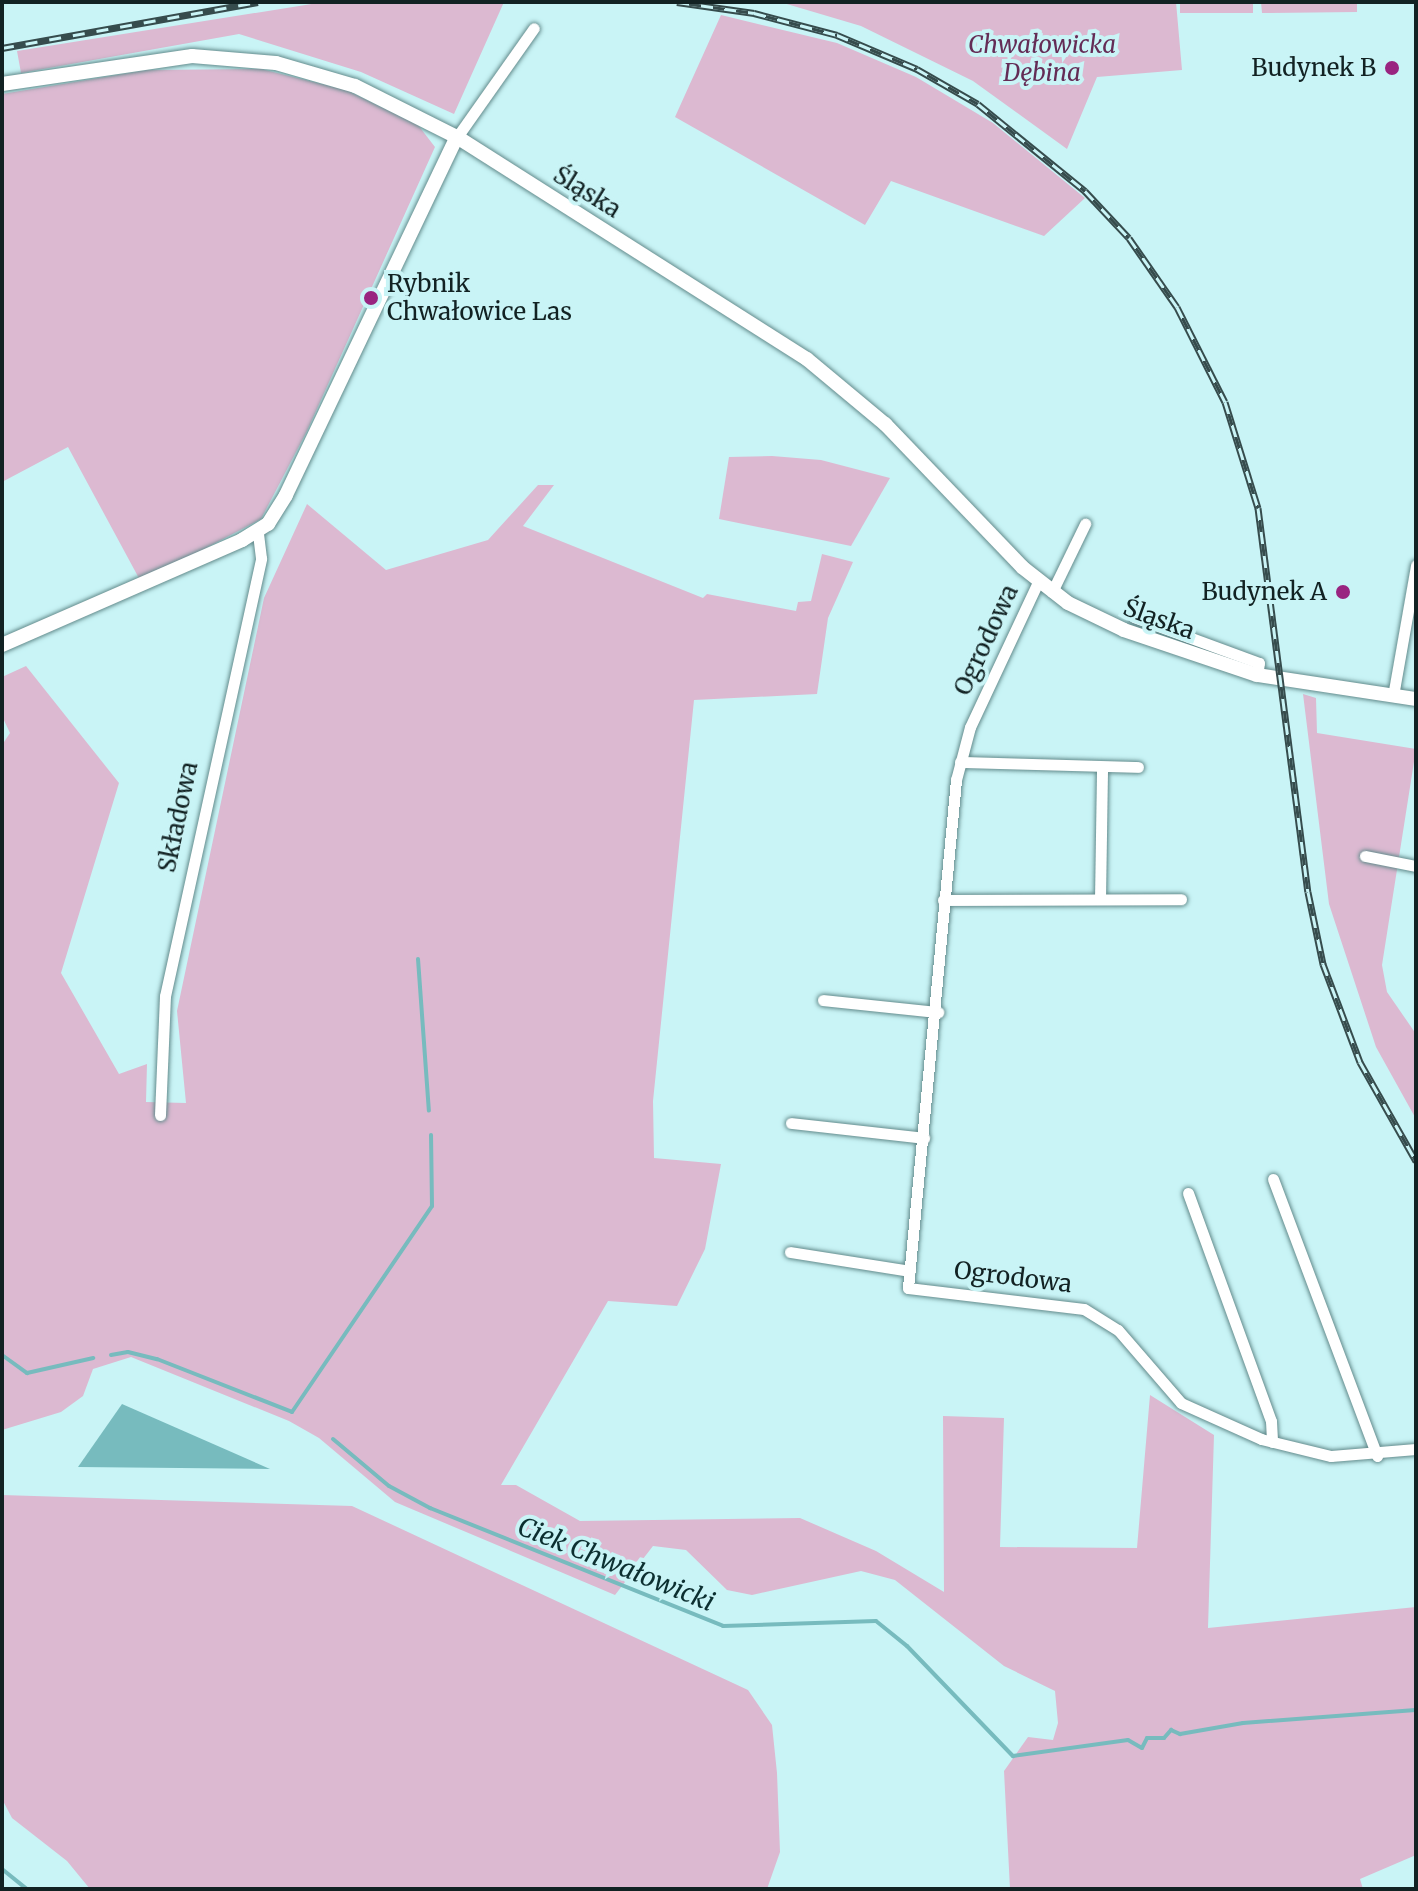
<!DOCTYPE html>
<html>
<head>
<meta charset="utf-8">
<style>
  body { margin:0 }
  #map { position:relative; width:1418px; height:1891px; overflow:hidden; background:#c9f4f6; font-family:Merriweather,serif }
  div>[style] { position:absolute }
  .green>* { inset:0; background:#dcb9d1 }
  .water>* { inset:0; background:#77bbbe }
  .stream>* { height:4px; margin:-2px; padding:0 2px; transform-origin:2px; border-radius:2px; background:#77bbbe }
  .roads { filter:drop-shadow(0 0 2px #638b8c) drop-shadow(0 0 2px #638b8c) }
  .minor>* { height:11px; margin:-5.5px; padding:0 5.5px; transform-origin:5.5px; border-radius:5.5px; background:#fff }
  .tertiary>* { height:14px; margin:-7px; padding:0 7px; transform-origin:7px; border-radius:7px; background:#fff }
  .rail>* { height:7px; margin-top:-3.5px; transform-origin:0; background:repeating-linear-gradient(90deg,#c9f4f6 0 12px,#364c4d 0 24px); box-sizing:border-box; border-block:2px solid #364c4d }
  .dots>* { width:22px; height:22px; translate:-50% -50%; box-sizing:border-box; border:4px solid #c9f4f6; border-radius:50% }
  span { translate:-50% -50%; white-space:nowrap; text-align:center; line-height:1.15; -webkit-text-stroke:8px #c9f4f6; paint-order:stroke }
  .park-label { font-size:24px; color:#642c56; font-style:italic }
  .poi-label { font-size:24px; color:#122223 }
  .right { translate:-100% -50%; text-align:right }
  .left { translate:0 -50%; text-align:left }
  .street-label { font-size:24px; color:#122223 }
  .water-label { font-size:26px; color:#0c2f30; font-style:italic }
  .frame { position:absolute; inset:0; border:4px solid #122223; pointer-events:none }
</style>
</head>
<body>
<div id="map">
  <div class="green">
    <i style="clip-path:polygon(324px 2px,504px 2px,454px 114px,361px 72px,239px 34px,21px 73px,17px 51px)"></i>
    <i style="clip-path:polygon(780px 2px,1176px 2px,1182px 70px,1097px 77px,1067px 149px,973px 81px,861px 26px)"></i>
    <i style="clip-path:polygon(1180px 2px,1253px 2px,1253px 13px,1180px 13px)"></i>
    <i style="clip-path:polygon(1261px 2px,1357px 2px,1357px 12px,1262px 13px)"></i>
    <i style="clip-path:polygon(721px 15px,837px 43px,916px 77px,993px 123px,1085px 198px,1044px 236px,891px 181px,865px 225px,675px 117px)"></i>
    <i style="clip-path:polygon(261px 69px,346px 90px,418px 125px,435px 147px,307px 431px,261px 519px,141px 582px,68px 447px,2px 482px,2px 94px,147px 70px)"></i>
    <i style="clip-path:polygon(772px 456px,821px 460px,890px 478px,851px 546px,719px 519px,729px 457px)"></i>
    <i style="clip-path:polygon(538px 485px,554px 485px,523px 526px,703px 598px,707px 594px,796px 611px,798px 602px,811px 601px,822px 554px,853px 562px,828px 618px,817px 694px,694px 700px,653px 1101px,654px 1158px,721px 1164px,705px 1249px,677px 1306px,608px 1301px,501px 1485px,516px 1485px,580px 1521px,800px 1518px,876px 1551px,944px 1592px,943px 1416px,1004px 1418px,1000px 1547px,1137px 1548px,1150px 1395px,1214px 1435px,1208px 1628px,1416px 1607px,1416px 1855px,1360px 1879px,1363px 1889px,1010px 1889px,1004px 1771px,1028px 1737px,1053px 1740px,1058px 1723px,1055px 1691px,1004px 1666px,895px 1580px,861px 1571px,752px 1595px,727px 1590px,686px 1550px,653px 1546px,615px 1595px,395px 1502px,319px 1438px,289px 1421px,131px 1357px,93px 1369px,83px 1396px,61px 1412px,2px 1430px,2px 745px,10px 733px,2px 716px,2px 677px,26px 666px,119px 783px,61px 973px,119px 1074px,147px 1064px,146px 1102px,186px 1103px,177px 1011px,264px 598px,307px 504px,386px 570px,488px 540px)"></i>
    <i style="clip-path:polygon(1303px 694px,1316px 698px,1317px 733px,1416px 749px,1382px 965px,1387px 992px,1416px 1034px,1416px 1119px,1376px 1047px,1329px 904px)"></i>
    <i style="clip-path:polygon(2px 1495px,352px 1506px,748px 1690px,772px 1725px,777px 1773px,780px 1852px,767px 1889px,90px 1889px,67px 1861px,12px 1818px,2px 1799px)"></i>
  </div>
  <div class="water">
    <i style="clip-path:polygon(122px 1404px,270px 1469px,78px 1467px)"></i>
  </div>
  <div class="stream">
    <i style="left:418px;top:959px;width:152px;rotate:85.9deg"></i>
    <i style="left:2px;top:1355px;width:31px;rotate:36deg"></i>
    <i style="left:27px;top:1373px;width:68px;rotate:-12.8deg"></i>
    <i style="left:111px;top:1355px;width:17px;rotate:-10deg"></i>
    <i style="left:128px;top:1352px;width:30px;rotate:14deg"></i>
    <i style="left:157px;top:1359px;width:145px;rotate:21.4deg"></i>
    <i style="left:292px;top:1412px;width:249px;rotate:-55.8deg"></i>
    <i style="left:432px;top:1206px;width:71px;rotate:-90.8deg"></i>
    <i style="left:333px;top:1439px;width:73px;rotate:40deg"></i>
    <i style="left:389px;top:1486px;width:47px;rotate:28.2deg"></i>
    <i style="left:430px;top:1508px;width:316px;rotate:21.9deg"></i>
    <i style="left:723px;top:1626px;width:153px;rotate:-1.9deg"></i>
    <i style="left:876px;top:1621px;width:40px;rotate:39deg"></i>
    <i style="left:907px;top:1646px;width:153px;rotate:46.1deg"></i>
    <i style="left:1013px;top:1756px;width:116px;rotate:-7.9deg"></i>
    <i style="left:1128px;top:1740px;width:16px;rotate:30deg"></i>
    <i style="left:1142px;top:1748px;width:11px;rotate:-63deg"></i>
    <i style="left:1147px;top:1738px;width:17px"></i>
    <i style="left:1164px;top:1738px;width:11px;rotate:-49deg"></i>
    <i style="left:1171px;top:1730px;width:10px;rotate:24deg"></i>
    <i style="left:1180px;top:1734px;width:64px;rotate:-9.9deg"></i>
    <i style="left:1243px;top:1723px;width:173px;rotate:-4.3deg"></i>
    <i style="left:2px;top:1869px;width:32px;rotate:39deg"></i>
  </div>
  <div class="roads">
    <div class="minor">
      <i style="left:457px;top:137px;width:133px;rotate:-54.8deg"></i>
      <i style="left:1038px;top:582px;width:160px;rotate:115.1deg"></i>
      <i style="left:970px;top:727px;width:55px;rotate:104.8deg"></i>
      <i style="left:956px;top:780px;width:510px;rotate:95.4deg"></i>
      <i style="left:908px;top:1288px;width:177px;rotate:6.8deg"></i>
      <i style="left:1084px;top:1309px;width:40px;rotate:32deg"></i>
      <i style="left:1118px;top:1330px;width:96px;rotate:49.2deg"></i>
      <i style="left:1181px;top:1403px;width:88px;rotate:24.2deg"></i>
      <i style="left:1261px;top:1439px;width:72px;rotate:13.7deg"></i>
      <i style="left:1331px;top:1456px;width:85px;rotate:-4.7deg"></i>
      <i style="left:1052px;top:592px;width:76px;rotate:-64.1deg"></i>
      <i style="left:1134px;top:617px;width:133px;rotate:20.2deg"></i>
      <i style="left:1259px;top:663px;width:12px;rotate:99deg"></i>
      <i style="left:1393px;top:696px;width:133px;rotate:-80deg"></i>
      <i style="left:960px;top:762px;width:178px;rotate:1.6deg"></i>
      <i style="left:1365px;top:856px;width:52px;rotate:11.1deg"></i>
      <i style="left:1100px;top:899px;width:132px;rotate:-89.1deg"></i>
      <i style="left:943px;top:900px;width:238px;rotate:-0.2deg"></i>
      <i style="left:823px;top:1000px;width:116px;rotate:6deg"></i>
      <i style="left:160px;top:1115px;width:119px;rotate:-87.6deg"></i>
      <i style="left:165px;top:996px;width:448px;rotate:-77.6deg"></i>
      <i style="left:261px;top:558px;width:26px;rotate:-97deg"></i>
      <i style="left:791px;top:1123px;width:134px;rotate:6.4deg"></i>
      <i style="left:1273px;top:1179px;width:296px;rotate:69.4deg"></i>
      <i style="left:1188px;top:1193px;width:243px;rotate:70deg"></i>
      <i style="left:1271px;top:1421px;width:21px;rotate:87deg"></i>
      <i style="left:790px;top:1252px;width:121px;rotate:9deg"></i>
    </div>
    <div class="tertiary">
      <i style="left:2px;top:84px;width:192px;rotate:-8.4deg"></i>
      <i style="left:192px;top:56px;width:84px;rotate:4.8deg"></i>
      <i style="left:276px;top:63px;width:82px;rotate:16.2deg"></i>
      <i style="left:355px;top:86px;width:114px;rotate:26.6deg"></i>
      <i style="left:457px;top:137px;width:414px;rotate:32.4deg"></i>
      <i style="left:807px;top:359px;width:102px;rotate:39.8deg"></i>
      <i style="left:885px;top:424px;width:198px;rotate:46.2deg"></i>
      <i style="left:1022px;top:567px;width:58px;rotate:38deg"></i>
      <i style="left:1068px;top:603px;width:62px;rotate:25.7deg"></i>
      <i style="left:1124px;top:630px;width:140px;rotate:18.7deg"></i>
      <i style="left:1257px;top:675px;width:161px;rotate:8.6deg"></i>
      <i style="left:2px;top:645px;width:262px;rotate:-23.6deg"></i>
      <i style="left:242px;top:540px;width:31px;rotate:-32deg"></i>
      <i style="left:268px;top:524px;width:34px;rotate:-58deg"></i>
      <i style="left:286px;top:495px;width:397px;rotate:-64.5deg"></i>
    </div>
  </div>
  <div class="rail">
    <i style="left:677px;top:2px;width:78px;rotate:8.1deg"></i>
    <i style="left:754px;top:13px;width:86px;rotate:14.8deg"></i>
    <i style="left:837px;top:35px;width:87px;rotate:23deg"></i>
    <i style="left:917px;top:69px;width:70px;rotate:29.8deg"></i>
    <i style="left:978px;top:104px;width:138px;rotate:39.1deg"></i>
    <i style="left:1085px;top:191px;width:64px;rotate:46.9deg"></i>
    <i style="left:1129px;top:238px;width:84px;rotate:55.2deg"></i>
    <i style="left:1177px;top:307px;width:106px;rotate:63.2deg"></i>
    <i style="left:1225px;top:402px;width:111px;rotate:72.7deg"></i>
    <i style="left:1258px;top:508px;width:387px;rotate:82.6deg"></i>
    <i style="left:1308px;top:892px;width:74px;rotate:78.2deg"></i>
    <i style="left:1323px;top:964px;width:105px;rotate:69.3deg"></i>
    <i style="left:1360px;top:1062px;width:114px;rotate:60.5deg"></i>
    <i style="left:2px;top:48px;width:260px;rotate:-10.2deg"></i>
  </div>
  <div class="dots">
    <i style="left:1392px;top:68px;background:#992480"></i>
    <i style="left:371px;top:298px;background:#992480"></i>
    <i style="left:1343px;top:592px;background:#992480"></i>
  </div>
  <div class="park-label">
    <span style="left:1042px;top:59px">Chwałowicka<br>Dębina</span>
  </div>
  <div class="poi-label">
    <span class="right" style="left:1376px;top:68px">Budynek B</span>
    <span class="left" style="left:387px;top:298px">Rybnik<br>Chwałowice Las</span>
    <span class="right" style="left:1327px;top:592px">Budynek A</span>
  </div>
  <div class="street-label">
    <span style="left:587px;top:192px;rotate:32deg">Śląska</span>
    <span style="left:1159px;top:619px;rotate:20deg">Śląska</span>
    <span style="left:986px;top:640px;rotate:-65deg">Ogrodowa</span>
    <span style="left:178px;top:817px;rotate:-78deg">Składowa</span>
    <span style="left:1013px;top:1277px;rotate:7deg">Ogrodowa</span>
  </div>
  <div class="water-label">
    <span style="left:616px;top:1564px;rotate:22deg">Ciek Chwałowicki</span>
  </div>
  <div class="frame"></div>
</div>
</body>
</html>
